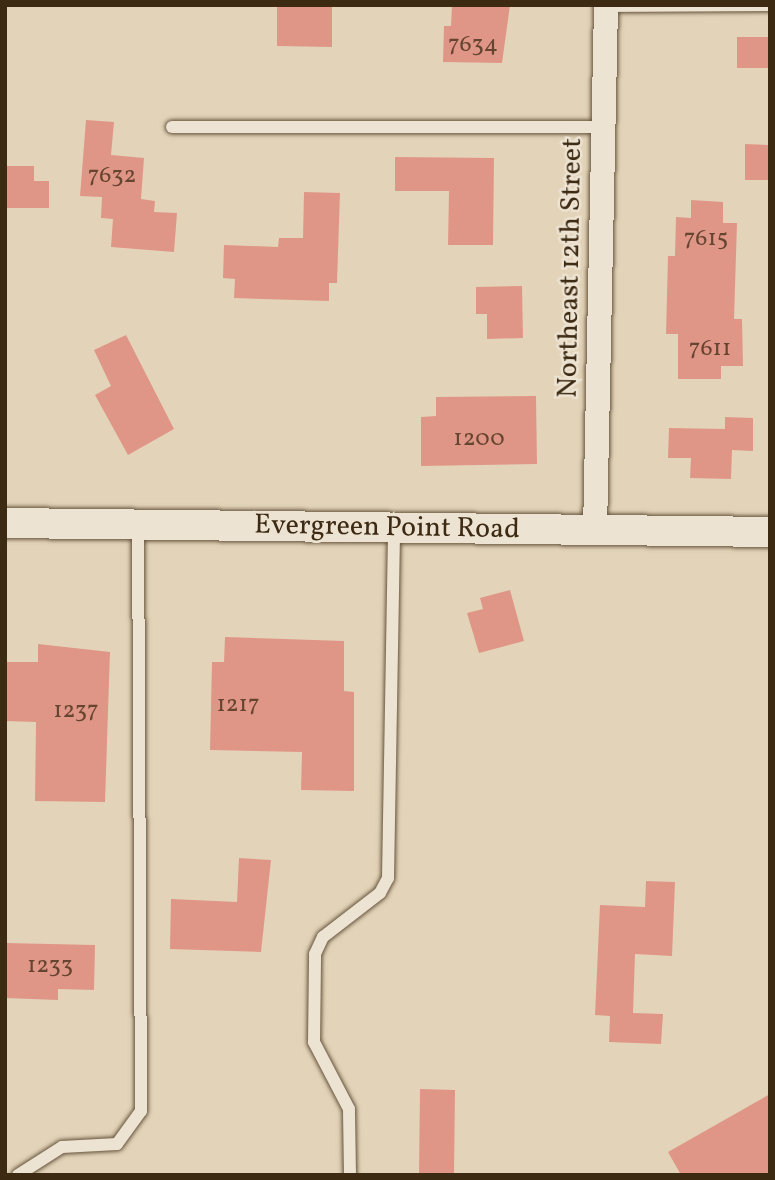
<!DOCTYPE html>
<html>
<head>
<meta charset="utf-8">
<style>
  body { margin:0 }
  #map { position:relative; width:775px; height:1180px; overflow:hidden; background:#e3d4b9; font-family:Vollkorn,serif }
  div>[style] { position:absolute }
  .building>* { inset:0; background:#e09687 }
  .roads { filter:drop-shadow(0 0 2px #66543c) drop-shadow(0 0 2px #66543c) }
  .service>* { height:12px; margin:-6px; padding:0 6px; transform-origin:6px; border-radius:6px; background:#ede3d2 }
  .minor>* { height:24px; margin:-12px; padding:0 12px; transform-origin:12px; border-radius:12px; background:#ede3d2 }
  .tertiary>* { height:30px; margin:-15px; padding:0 15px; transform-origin:15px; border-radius:15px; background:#ede3d2 }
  span { translate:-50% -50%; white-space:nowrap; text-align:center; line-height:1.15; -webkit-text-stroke:5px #ede3d2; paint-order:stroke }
  .number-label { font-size:24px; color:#664530 }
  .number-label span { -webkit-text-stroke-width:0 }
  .street-label { font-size:28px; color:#3d2a13 }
  .frame { position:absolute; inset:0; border:7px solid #3d2a13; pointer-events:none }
</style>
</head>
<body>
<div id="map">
  <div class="building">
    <i style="clip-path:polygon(277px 5px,332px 5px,332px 47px,277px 46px)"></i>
    <i style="clip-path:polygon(452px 5px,510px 5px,502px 63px,443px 62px,444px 26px,451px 26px)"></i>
    <i style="clip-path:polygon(737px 37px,770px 37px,770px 68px,737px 68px)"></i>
    <i style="clip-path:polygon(86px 120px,114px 122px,111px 155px,144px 158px,141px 199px,155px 201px,154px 212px,177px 213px,174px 252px,111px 247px,113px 219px,101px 218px,102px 197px,80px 196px)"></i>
    <i style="clip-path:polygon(745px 144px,770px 145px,770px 180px,745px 180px)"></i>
    <i style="clip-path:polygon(395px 157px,494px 158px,493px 245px,448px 245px,449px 191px,395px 191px)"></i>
    <i style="clip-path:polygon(5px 166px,34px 166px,34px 181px,49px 181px,49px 208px,5px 208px)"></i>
    <i style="clip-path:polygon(304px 192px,340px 193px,337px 283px,329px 283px,329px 301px,234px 298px,235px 279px,223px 278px,224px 245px,278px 247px,279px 238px,303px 238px)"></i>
    <i style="clip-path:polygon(691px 200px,723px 202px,723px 223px,737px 223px,734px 319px,742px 319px,743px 366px,721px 366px,721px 379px,678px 379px,678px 334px,666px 334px,668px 256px,675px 256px,676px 217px,691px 218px)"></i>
    <i style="clip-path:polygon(522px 286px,523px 338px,487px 339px,487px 314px,476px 314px,476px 287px)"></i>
    <i style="clip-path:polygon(126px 335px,174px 429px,128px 455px,95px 395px,111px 386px,94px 350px)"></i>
    <i style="clip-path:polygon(536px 396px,537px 464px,421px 466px,421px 417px,436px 416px,436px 397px)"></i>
    <i style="clip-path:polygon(725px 417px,753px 418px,753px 451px,732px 450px,731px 479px,690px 478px,691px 458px,668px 458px,669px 428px,725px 429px)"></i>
    <i style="clip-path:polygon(510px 590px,524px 641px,479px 653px,467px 613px,483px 609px,480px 598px)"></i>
    <i style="clip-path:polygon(225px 637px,344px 641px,344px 691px,354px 692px,354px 791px,301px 790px,302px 752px,210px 750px,212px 662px,224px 662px)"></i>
    <i style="clip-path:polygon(38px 644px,110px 652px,105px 802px,35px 801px,36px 722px,5px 721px,5px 662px,38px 662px)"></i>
    <i style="clip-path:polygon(239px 858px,271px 860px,261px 952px,170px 949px,171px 899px,237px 902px)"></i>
    <i style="clip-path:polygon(646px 881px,675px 882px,672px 956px,635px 954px,633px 1013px,663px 1014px,661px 1044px,609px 1042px,610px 1016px,595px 1015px,600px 905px,645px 907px)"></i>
    <i style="clip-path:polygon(5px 943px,95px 945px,94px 990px,58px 989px,58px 1000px,5px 998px)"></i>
    <i style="clip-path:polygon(420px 1089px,455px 1090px,454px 1175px,419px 1175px)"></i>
    <i style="clip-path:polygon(770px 1094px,770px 1175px,681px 1175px,668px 1152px)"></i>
  </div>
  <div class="roads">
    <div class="service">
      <i style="left:606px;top:6px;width:164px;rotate:-0.3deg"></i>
      <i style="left:172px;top:127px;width:432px"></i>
      <i style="left:18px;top:1175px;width:52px;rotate:-32.5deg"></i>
      <i style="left:62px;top:1147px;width:55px;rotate:-3.1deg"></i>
      <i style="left:117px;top:1144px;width:41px;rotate:-54deg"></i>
      <i style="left:141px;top:1111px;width:586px;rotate:-90.29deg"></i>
      <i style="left:350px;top:1175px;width:66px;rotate:-90.9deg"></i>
      <i style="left:349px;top:1109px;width:76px;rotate:-117.6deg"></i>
      <i style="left:314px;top:1042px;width:88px;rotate:-89.3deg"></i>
      <i style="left:315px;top:954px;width:19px;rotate:-65deg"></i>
      <i style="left:323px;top:937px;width:72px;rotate:-37.7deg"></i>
      <i style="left:380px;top:893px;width:17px;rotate:-62deg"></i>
      <i style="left:388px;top:878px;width:349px;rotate:-89deg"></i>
    </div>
    <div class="minor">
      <i style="left:595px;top:531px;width:526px;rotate:-88.8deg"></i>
    </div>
    <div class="tertiary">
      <i style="left:5px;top:523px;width:765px;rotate:0.67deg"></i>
    </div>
  </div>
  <div class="number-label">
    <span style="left:473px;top:46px">7634</span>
    <span style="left:112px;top:177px">7632</span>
    <span style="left:706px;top:240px">7615</span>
    <span style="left:710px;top:350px">7611</span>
    <span style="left:479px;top:440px">1200</span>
    <span style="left:238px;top:706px">1217</span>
    <span style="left:76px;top:712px">1237</span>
    <span style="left:50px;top:967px">1233</span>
  </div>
  <div class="street-label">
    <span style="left:571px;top:268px;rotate:-89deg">Northeast 12th Street</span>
    <span style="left:387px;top:528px;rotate:1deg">Evergreen Point Road</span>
  </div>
  <div class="frame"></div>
</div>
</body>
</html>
